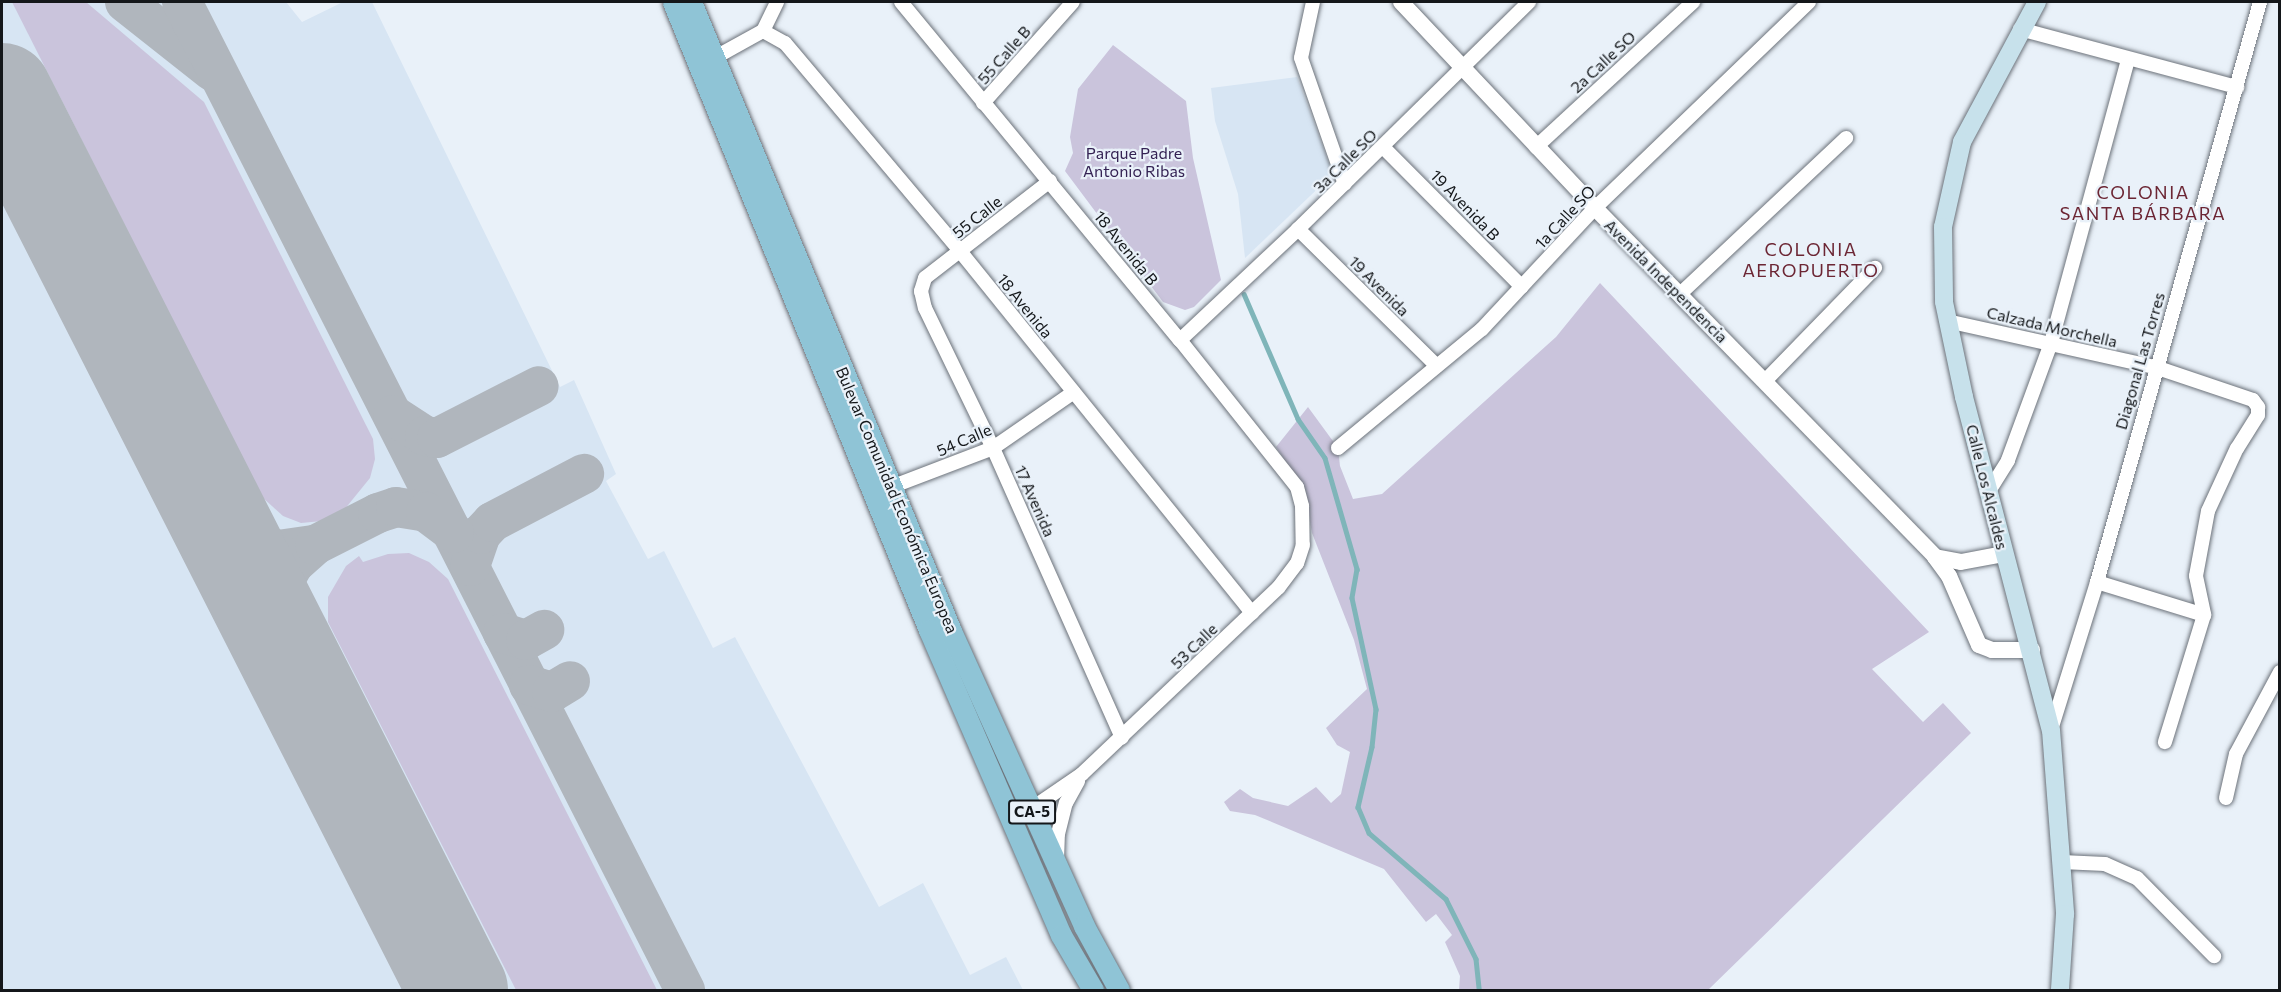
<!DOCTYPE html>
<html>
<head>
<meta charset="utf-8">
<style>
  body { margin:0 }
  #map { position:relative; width:2281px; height:992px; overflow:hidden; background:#e9f1f9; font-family:Commissioner,sans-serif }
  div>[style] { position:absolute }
  .built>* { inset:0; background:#d7e5f3 }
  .green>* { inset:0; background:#cac4dc }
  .stream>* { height:4.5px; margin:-2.25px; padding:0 2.25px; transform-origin:2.25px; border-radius:2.25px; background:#7fb5b9 }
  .taxiway>* { height:40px; margin:-20px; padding:0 20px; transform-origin:20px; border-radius:20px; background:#b0b6bd }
  .runway>* { height:100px; margin:-50px; padding:0 50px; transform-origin:50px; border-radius:50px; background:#b0b6bd }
  .roads { filter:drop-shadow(0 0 2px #6c727a) drop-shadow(0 0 2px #6c727a) }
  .minor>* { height:14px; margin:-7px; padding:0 7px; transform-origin:7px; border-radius:7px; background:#fff }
  .tertiary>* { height:16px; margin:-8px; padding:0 8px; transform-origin:8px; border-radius:8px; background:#fff }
  .secondary>* { height:18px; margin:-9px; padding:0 9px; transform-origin:9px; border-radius:9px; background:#c7e1eb }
  .primary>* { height:21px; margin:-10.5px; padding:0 10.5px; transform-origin:10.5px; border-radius:10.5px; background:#8fc4d6 }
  span { translate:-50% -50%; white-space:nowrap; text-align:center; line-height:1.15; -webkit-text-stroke:4.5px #e9f1f9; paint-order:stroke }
  .shield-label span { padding:2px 4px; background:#e9f1f9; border:2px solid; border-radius:4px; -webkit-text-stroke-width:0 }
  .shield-label { font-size:15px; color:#14171a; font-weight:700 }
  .street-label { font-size:16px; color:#14171a }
  .park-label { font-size:16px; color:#342253 }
  .neighbourhood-label { font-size:18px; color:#6c2634; letter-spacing:1.5px }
  .frame { position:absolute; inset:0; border:3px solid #14171a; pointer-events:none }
</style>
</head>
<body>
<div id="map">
  <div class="built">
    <i style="clip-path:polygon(2px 2px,286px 2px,302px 22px,343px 2px,372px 2px,560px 387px,574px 380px,616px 474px,606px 481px,648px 559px,664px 551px,713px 648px,735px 637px,879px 907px,923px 883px,970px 975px,1006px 957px,1023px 990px,2px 990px)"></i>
    <i style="clip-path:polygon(1297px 77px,1333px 174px,1245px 258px,1238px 194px,1215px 121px,1211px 88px)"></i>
  </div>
  <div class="green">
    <i style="clip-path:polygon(12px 2px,86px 2px,204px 102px,373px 439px,375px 459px,370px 478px,344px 510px,322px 521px,301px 523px,283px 516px,262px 497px)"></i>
    <i style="clip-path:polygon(1113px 45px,1186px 101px,1193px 158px,1221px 280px,1194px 307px,1185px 310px,1163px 302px,1065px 171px,1073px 153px,1070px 137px,1078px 89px)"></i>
    <i style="clip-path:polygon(1600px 283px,1929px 632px,1872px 669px,1923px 722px,1943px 703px,1971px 733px,1708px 990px,1459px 990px,1460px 976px,1445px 942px,1452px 935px,1436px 914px,1426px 922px,1384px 869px,1255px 815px,1230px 811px,1224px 802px,1240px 789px,1253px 798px,1288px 806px,1316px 787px,1331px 803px,1341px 794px,1350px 752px,1337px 745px,1326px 728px,1367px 689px,1354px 640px,1312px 533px,1304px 490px,1276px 447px,1308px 407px,1338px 448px,1340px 466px,1353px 499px,1382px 494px,1556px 337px)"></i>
    <i style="clip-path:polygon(409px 553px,429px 562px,448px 579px,657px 990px,516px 990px,328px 622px,328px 597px,346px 566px,359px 556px,363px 562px,388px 554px)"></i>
  </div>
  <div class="stream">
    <i style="left:1244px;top:294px;width:136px;rotate:66.6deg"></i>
    <i style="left:1298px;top:419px;width:47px;rotate:55.3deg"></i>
    <i style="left:1325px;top:458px;width:116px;rotate:73.9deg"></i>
    <i style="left:1357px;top:569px;width:29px;rotate:100deg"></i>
    <i style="left:1352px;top:598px;width:114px;rotate:77.8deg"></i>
    <i style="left:1376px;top:709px;width:38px;rotate:96deg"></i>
    <i style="left:1372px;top:747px;width:62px;rotate:103.1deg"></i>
    <i style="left:1358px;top:807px;width:28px;rotate:67deg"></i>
    <i style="left:1369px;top:833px;width:101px;rotate:40.6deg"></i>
    <i style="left:1446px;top:899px;width:67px;rotate:63.4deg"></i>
    <i style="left:1476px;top:959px;width:31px;rotate:84deg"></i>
  </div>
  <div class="taxiway">
    <i style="left:125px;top:2px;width:111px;rotate:38.4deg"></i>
    <i style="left:182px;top:2px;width:1109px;rotate:63.02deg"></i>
    <i style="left:393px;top:415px;width:38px;rotate:33deg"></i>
    <i style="left:425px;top:436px;width:12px;rotate:9deg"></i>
    <i style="left:437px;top:438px;width:114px;rotate:-27deg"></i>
    <i style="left:223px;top:530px;width:59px;rotate:20deg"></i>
    <i style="left:278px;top:550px;width:37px;rotate:-8deg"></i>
    <i style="left:470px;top:566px;width:34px;rotate:-71deg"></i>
    <i style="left:481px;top:534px;width:16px;rotate:-47deg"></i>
    <i style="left:492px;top:522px;width:104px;rotate:-27.6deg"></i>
    <i style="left:503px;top:633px;width:24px;rotate:17deg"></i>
    <i style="left:526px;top:640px;width:21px;rotate:-29deg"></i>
    <i style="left:279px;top:641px;width:23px;rotate:-95deg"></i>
    <i style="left:277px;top:618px;width:38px;rotate:-79deg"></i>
    <i style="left:284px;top:581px;width:20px;rotate:-60deg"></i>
    <i style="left:294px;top:564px;width:28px;rotate:-42deg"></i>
    <i style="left:315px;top:545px;width:71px;rotate:-26.9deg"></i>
    <i style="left:378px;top:513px;width:19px;rotate:-18deg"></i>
    <i style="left:396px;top:507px;width:30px;rotate:9deg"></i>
    <i style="left:426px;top:512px;width:35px;rotate:37deg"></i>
    <i style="left:529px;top:685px;width:24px;rotate:17deg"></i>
    <i style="left:552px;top:692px;width:21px;rotate:-31deg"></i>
  </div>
  <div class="runway">
    <i style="left:2px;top:93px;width:1006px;rotate:63.05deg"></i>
  </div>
  <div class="roads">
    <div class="minor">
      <i style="left:901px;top:2px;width:438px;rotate:50.5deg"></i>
      <i style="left:1180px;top:340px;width:188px;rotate:51.5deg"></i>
      <i style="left:1297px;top:487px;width:20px;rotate:75deg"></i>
      <i style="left:1302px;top:506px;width:39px;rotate:89deg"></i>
      <i style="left:1303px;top:545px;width:19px;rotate:108deg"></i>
      <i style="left:1297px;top:563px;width:31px;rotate:127deg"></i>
      <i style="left:1278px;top:588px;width:270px;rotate:136.5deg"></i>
      <i style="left:1082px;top:774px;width:62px;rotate:145.5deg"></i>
      <i style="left:1313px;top:2px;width:57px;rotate:102.1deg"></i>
      <i style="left:1301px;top:58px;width:133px;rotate:70.8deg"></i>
      <i style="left:2020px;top:29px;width:225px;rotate:15deg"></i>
      <i style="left:763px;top:31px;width:25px;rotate:29deg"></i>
      <i style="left:785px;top:43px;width:272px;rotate:49.9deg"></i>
      <i style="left:960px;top:251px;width:465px;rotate:51.1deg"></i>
      <i style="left:714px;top:58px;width:56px;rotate:-28.9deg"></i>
      <i style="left:763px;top:31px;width:32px;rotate:-64deg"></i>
      <i style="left:983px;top:103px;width:135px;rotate:-48.3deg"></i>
      <i style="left:1383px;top:147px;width:197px;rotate:45.2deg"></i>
      <i style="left:1536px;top:147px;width:214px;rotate:-42.7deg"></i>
      <i style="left:1050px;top:181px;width:158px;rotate:142.2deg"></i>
      <i style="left:925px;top:278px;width:14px;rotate:107deg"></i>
      <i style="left:921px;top:291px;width:17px;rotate:77deg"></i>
      <i style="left:925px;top:308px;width:156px;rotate:64.1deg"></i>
      <i style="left:993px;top:448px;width:317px;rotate:66deg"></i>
      <i style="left:1298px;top:229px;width:195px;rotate:44.6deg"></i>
      <i style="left:1680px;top:294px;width:228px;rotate:-43.2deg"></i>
      <i style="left:1947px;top:321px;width:213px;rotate:12.5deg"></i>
      <i style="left:2155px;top:367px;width:103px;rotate:18.6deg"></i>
      <i style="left:2253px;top:400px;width:9px;rotate:54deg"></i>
      <i style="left:2258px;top:407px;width:8px;rotate:90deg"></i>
      <i style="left:2258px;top:415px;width:39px;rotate:122deg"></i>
      <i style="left:2237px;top:448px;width:69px;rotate:114.7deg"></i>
      <i style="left:2208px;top:511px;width:66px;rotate:100.5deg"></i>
      <i style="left:2196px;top:576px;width:40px;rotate:78deg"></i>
      <i style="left:2204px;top:615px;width:133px;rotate:107.1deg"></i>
      <i style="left:1180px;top:340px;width:162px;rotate:-43.2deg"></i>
      <i style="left:1298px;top:229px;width:324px;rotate:-44.5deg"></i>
      <i style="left:1765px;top:381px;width:158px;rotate:-45.8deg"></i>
      <i style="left:1338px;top:448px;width:187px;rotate:-39.6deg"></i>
      <i style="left:1482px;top:329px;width:166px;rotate:-47deg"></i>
      <i style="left:1595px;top:208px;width:297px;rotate:-43.9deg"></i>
      <i style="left:891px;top:487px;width:109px;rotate:-20.9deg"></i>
      <i style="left:993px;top:448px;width:98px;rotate:-34.7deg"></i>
      <i style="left:1989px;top:491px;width:36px;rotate:-58deg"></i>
      <i style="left:2008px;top:460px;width:125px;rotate:-69.8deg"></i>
      <i style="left:2051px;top:343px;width:293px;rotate:-74.8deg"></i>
      <i style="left:2097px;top:582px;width:112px;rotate:17.1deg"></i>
      <i style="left:2051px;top:730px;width:155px;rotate:-72.7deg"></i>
      <i style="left:2097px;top:582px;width:602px;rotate:-74.3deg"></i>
      <i style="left:2226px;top:798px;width:45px;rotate:-77.2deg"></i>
      <i style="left:2236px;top:754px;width:93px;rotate:-61.8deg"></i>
      <i style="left:1057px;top:860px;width:26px;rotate:-88deg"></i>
      <i style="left:1058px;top:834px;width:32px;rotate:-76deg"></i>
      <i style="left:1066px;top:803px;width:25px;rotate:-61deg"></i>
      <i style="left:2062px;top:862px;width:43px;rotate:2.7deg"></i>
      <i style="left:2105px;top:864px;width:35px;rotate:24deg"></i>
      <i style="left:2137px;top:878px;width:110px;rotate:45.4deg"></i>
    </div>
    <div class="tertiary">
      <i style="left:1401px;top:2px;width:283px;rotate:46.7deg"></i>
      <i style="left:1595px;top:208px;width:487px;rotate:45.7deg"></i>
      <i style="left:1935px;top:557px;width:24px;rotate:54deg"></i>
      <i style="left:1949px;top:576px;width:75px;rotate:66.5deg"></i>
      <i style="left:1979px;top:645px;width:14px;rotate:21deg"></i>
      <i style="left:1992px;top:650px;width:40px"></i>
      <i style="left:1935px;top:557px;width:26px;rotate:11deg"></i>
      <i style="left:1961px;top:562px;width:44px;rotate:-10.5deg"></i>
    </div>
    <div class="secondary">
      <i style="left:2037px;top:2px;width:159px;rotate:118.2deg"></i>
      <i style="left:1962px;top:142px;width:87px;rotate:102.6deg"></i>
      <i style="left:1943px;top:227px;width:75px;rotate:89.2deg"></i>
      <i style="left:1944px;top:302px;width:97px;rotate:78.1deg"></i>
      <i style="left:1964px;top:397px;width:344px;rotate:75.4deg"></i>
      <i style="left:2051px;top:730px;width:185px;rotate:85.6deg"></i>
      <i style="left:2065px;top:914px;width:76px;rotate:93.8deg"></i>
    </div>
    <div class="primary">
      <i style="left:673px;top:2px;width:678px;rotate:67.82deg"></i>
      <i style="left:929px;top:630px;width:332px;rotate:66.6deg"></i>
      <i style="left:1061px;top:935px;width:64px;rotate:59.8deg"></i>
      <i style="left:691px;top:2px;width:681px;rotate:67.54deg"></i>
      <i style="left:951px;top:631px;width:324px;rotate:65.7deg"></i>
      <i style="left:1084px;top:926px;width:73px;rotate:61.3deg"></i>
    </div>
  </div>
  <div class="shield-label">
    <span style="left:1032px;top:812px">CA-5</span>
  </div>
  <div class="street-label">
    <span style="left:1004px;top:55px;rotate:-49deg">55 Calle B</span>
    <span style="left:1603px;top:62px;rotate:-43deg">2a Calle SO</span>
    <span style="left:1345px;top:161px;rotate:-45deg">3a Calle SO</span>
    <span style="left:1465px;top:205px;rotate:46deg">19 Avenida B</span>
    <span style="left:977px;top:217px;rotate:-38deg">55 Calle</span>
    <span style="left:1565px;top:217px;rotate:-47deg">1a Calle SO</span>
    <span style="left:1126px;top:248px;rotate:51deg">18 Avenida B</span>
    <span style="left:1666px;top:281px;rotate:45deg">Avenida Independencia</span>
    <span style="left:1379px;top:286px;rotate:45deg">19 Avenida</span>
    <span style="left:1025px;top:306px;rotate:51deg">18 Avenida</span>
    <span style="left:2052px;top:327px;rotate:13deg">Calzada Morchella</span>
    <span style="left:2140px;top:361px;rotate:-74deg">Diagonal Las Torres</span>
    <span style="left:964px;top:440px;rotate:-23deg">54 Calle</span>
    <span style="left:1987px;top:487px;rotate:76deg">Calle Los Alcaldes</span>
    <span style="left:897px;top:500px;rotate:67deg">Bulevar Comunidad Económica Europea</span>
    <span style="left:1035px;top:501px;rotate:66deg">17 Avenida</span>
    <span style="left:1194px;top:646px;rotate:-44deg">53 Calle</span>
  </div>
  <div class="park-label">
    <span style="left:1134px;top:162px">Parque Padre<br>Antonio Ribas</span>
  </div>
  <div class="neighbourhood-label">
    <span style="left:2143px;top:203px">COLONIA<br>SANTA BÁRBARA</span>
    <span style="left:1811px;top:260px">COLONIA<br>AEROPUERTO</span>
  </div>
  <div class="frame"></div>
</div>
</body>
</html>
